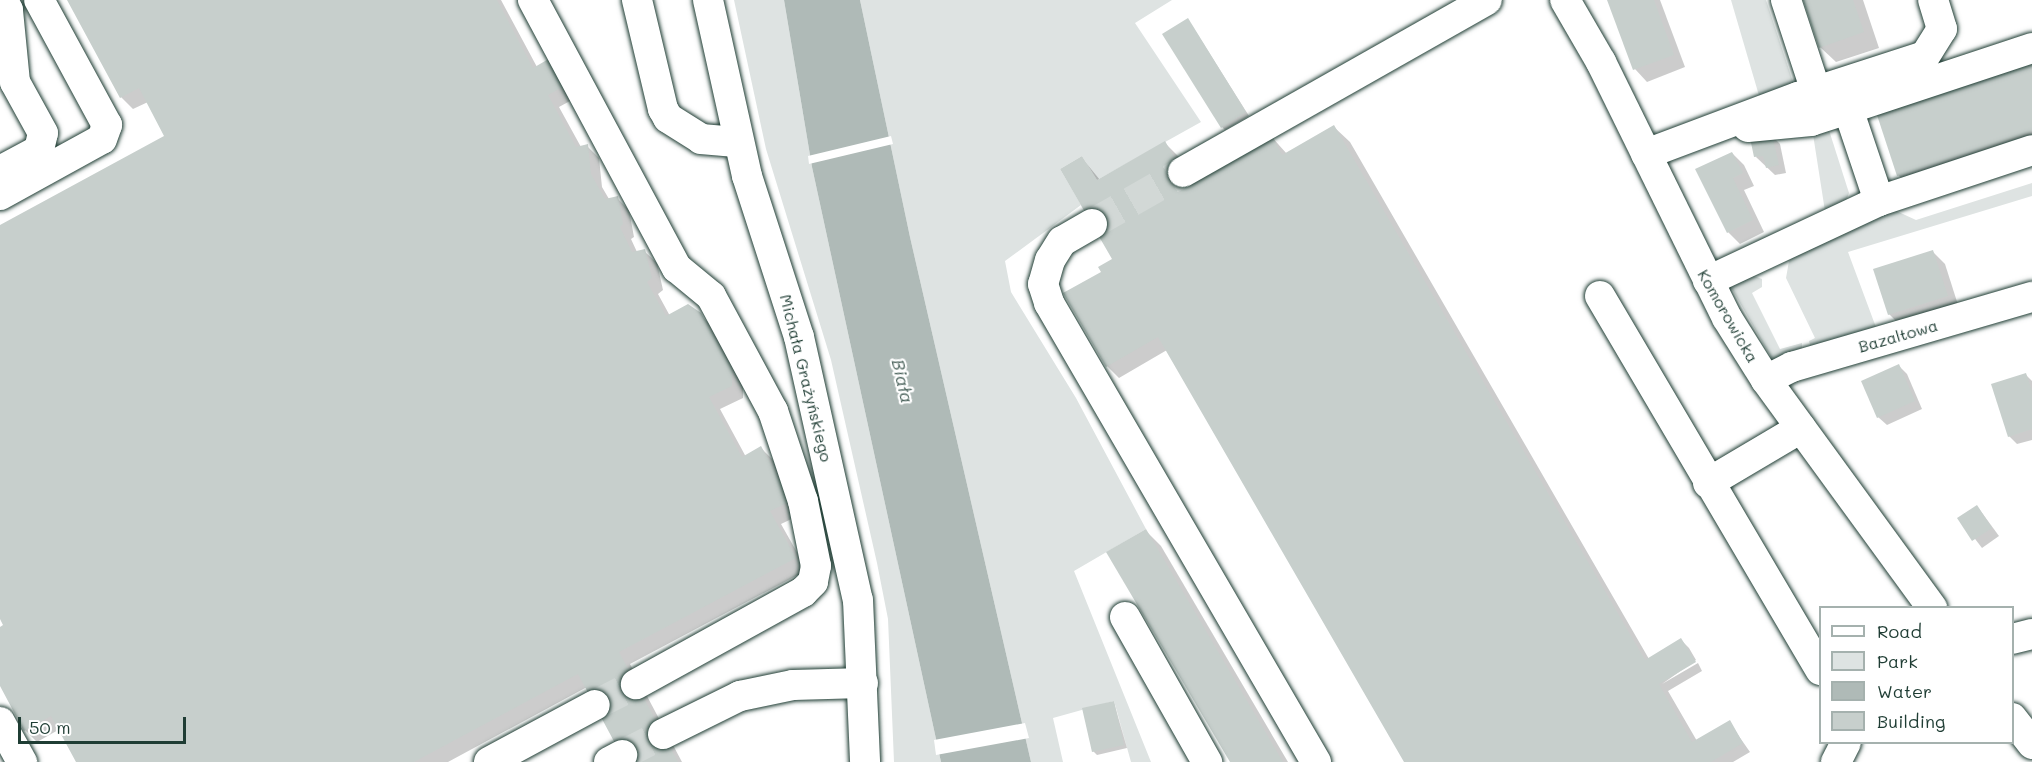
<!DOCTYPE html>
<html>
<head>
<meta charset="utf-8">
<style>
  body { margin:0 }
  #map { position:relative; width:2032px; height:762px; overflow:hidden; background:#fff; font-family:Mali,sans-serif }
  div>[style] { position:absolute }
  .green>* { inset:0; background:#dee3e2 }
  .water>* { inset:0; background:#afbab7 }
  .pier>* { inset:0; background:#fff }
  .shadow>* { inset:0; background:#0003 }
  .building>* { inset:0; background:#c7cfcc }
  .minor-tunnel>* { height:30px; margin-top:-15px; transform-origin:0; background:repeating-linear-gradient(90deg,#d2d8d6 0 30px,transparent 0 45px) }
  .roads { filter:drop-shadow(0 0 2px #1f3d34) drop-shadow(0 0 2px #1f3d34) }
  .minor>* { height:30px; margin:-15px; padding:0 15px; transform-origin:15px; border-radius:15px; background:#fff }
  span { translate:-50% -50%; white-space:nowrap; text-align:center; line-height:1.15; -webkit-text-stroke:4.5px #fff; paint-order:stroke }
  .street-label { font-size:16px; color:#1f3d34 }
  .water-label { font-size:18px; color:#4a625b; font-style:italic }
  .legend { position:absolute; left:1819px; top:606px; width:195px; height:138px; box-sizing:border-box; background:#fff; border:2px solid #a5b1ae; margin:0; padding:8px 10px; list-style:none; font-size:18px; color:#1f3d34 }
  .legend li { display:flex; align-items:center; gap:12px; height:30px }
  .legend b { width:30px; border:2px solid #a5b1ae }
  .scale { position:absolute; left:18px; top:717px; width:168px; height:27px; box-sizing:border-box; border:3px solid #1f3d34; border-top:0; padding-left:8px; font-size:18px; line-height:21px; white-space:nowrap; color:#1f3d34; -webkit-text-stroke:4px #fff; paint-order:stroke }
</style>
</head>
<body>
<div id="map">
  <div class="green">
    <i style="clip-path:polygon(734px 0,784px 0,812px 167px,941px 762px,894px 762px,888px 619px,877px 563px,831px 360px,766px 149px)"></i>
    <i style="clip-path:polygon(860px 0,1172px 0,1135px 23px,1201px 122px,1097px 180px,1082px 156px,1060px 169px,1081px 205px,1005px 261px,1011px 292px,1076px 398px,1146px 529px,1074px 571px,1151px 762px,1131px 762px,1114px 701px,1053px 718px,1063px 762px,1031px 762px,910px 237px)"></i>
    <i style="clip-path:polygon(1731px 0,1766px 0,1794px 85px,1760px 99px)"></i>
    <i style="clip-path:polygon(1828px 127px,1849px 193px,1846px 201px,1825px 211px,1812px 128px)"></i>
    <i style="clip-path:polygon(2032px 183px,2032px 196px,1848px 252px,1877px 330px,1812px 352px,1809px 341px,1815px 338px,1786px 278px,1789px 261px,1799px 251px,1892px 209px,1916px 220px)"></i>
    <i style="clip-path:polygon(1751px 275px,1762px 279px,1762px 287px,1752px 293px,1780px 349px,1802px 343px,1802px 352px,1776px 360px,1771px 357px,1732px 289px,1736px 280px)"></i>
  </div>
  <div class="water">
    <i style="clip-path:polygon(784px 0,860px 0,910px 237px,1031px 762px,941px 762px,812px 167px)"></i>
  </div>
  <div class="pier">
    <i style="clip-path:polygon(891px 136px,893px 144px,809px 164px,808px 156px)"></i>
    <i style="clip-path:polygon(1025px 723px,1029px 738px,936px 755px,934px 740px)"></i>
  </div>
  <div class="shadow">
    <i style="clip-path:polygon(69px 0,501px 0,537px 67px,592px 89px,559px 107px,581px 147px,587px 146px,599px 158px,602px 187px,609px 199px,617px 198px,629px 210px,634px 237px,631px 239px,637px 252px,644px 251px,657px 263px,663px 290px,658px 294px,670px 316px,700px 315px,713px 327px,743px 383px,743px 398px,720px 409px,746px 457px,761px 448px,773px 460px,802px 514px,781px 524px,807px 570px,630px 664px,682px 762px,627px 762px,587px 687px,448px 762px,77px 762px,60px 729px,37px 742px,25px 730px,0 683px,0 629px,6px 626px,0 616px,0 226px,166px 137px,148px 102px,133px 109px,121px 97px)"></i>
    <i style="clip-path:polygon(1609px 0,1660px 0,1685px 67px,1647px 82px,1635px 69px)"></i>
    <i style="clip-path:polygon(1805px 0,1863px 0,1879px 48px,1836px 62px,1820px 47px)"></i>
    <i style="clip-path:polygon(1191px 24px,1249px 116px,1225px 130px,1222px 127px)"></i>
    <i style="clip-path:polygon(2032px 62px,2032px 151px,1914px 190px,1898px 175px)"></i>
    <i style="clip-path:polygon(1334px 127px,1350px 142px,1649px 659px,1681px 640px,1689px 648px,1696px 660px,1662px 684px,1698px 663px,1702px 671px,1668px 691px,1697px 741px,1729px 722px,1750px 752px,1733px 762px,1406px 762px,1167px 350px,1119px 378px,1107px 366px,1117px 265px,1082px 158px,1100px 180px,1165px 143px,1180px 158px,1269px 134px,1287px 154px)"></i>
    <i style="clip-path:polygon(1771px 135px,1780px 144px,1786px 173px,1775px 175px,1756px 157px)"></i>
    <i style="clip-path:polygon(1732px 153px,1744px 165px,1754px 186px,1744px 190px,1764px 232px,1740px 244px,1728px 232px)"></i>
    <i style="clip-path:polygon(1933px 252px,1945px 264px,1959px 308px,1901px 326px,1889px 314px)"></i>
    <i style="clip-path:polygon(1899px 366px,1907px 374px,1922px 409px,1887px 425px,1878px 417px)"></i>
    <i style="clip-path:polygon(2026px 375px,2032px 381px,2032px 440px,2017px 444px,2009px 436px)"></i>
    <i style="clip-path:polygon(1977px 506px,1999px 536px,1982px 548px,1959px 518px)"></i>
    <i style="clip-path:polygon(1146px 531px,1161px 546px,1288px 762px,1231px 762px)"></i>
    <i style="clip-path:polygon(1114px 703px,1127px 748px,1097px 755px,1093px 751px)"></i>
  </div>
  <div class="building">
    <i style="clip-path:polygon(67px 0,497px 0,533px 68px,566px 49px,581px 77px,548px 95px,576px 147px,588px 144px,591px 174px,605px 199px,618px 196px,623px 224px,620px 227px,632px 252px,645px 249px,652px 278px,647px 282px,666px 316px,688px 304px,701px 313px,732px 369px,732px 386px,709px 397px,742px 457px,761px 446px,791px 501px,770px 511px,796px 558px,619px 652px,678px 762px,625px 762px,578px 674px,414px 762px,76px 762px,51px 716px,24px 731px,0 686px,0 627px,3px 625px,0 619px,0 225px,164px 136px,139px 88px,120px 98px)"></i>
    <i style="clip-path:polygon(1607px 0,1654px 0,1674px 55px,1633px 70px)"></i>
    <i style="clip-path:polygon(1803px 0,1853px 0,1864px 32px,1819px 48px)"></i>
    <i style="clip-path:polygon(1188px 18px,1246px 112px,1221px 128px,1162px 34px)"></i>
    <i style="clip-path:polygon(2032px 61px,2032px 131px,1897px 176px,1876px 112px)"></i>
    <i style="clip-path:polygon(1334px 125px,1645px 660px,1681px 638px,1696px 662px,1659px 684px,1692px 742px,1730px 720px,1743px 743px,1711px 762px,1404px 762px,1158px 337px,1106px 367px,1063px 293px,1101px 272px,1098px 267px,1112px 259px,1060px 169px,1082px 156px,1097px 180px,1165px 141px,1187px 180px,1270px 132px,1282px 155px)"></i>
    <i style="clip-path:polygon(1772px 134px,1779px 165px,1766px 168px,1763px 156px,1754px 157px,1750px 138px)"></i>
    <i style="clip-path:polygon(1732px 152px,1743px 173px,1733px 178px,1753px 220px,1727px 233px,1695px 169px)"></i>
    <i style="clip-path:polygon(1933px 250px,1948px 296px,1888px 315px,1873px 269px)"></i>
    <i style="clip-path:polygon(1899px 364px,1915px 401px,1877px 418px,1861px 381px)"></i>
    <i style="clip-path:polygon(2026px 373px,2032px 391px,2032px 429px,2008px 437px,1991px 384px)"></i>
    <i style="clip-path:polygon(1977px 505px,1992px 528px,1972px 541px,1957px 518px)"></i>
    <i style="clip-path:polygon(1146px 529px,1283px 762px,1230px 762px,1106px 552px)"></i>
    <i style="clip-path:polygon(1114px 701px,1124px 745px,1092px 752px,1082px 708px)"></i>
  </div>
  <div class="minor-tunnel">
    <i style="left:1092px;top:224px;width:105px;rotate:-29.7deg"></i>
    <i style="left:595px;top:705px;width:46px;rotate:-27.1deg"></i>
    <i style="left:622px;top:755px;width:46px;rotate:-27.1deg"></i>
  </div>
  <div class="roads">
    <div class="minor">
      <i style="left:533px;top:0;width:304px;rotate:61.8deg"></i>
      <i style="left:677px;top:268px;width:44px;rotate:39.5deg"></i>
      <i style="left:711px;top:296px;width:131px;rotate:61.7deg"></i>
      <i style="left:773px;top:411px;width:95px;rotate:71.6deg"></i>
      <i style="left:803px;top:501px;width:66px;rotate:78.7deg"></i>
      <i style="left:816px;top:566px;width:16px;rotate:101deg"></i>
      <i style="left:813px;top:582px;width:14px;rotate:135deg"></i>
      <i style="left:803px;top:592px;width:191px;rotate:151.1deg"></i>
      <i style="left:637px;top:0;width:112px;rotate:76.6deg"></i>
      <i style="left:663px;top:109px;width:10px;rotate:61deg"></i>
      <i style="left:668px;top:118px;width:39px;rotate:32deg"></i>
      <i style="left:701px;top:139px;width:38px;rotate:5deg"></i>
      <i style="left:708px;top:0;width:180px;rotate:77.5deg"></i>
      <i style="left:747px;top:176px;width:169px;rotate:72.1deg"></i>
      <i style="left:799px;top:337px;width:270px;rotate:77.4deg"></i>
      <i style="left:858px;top:600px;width:162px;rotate:87.5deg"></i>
      <i style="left:1565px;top:0;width:72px;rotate:59.9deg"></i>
      <i style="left:1601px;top:62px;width:285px;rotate:63.8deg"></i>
      <i style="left:1727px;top:318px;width:73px;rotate:57.8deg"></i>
      <i style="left:1766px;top:380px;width:282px;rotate:53.9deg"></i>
      <i style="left:1786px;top:0;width:96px;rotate:71.8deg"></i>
      <i style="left:1748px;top:127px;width:63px;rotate:-5.4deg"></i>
      <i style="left:1811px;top:121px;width:39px;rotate:-18deg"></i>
      <i style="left:1646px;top:154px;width:162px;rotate:-20.6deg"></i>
      <i style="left:1798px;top:97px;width:133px;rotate:-17.9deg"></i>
      <i style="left:1925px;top:56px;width:32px;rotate:-58deg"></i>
      <i style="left:1942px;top:29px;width:30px;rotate:-107deg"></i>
      <i style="left:0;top:171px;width:44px;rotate:-28.3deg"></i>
      <i style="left:39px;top:150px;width:17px;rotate:-77deg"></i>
      <i style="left:43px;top:133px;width:58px;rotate:-118.8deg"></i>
      <i style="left:15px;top:82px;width:72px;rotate:-95.6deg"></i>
      <i style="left:8px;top:10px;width:11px;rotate:-117deg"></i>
      <i style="left:1183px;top:172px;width:349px;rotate:-29.5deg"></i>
      <i style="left:0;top:195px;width:116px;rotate:-28.8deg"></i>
      <i style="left:102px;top:139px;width:15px;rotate:-70deg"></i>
      <i style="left:107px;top:125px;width:142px;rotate:-118.5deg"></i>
      <i style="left:1879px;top:201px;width:97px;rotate:-108.6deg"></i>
      <i style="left:1848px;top:109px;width:194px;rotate:-18.3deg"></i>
      <i style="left:1092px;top:224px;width:34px;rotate:150deg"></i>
      <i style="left:1062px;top:241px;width:22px;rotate:122deg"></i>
      <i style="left:1050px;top:260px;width:25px;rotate:106deg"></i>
      <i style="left:1043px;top:284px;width:20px;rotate:72deg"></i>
      <i style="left:1049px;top:303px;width:531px;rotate:59.81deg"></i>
      <i style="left:1708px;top:281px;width:189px;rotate:-25.1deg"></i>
      <i style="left:1879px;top:201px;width:161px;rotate:-18.4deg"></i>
      <i style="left:1600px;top:296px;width:434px;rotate:59.5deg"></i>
      <i style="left:1766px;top:380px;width:29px;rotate:-27deg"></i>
      <i style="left:1792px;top:367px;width:250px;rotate:-16.3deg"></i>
      <i style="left:1708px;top:483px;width:108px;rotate:-30.6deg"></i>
      <i style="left:1125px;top:617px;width:167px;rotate:60.5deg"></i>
      <i style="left:2012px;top:639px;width:21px;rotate:-14deg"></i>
      <i style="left:2012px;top:718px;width:33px;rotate:52deg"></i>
      <i style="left:0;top:722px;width:46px;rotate:61.2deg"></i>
      <i style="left:663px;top:734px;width:86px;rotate:-26.3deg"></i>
      <i style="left:740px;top:696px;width:54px;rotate:-11.7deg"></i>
      <i style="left:793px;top:685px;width:70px;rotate:-1.6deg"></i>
      <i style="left:489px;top:762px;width:120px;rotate:-28.3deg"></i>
      <i style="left:609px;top:762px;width:15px;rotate:-28deg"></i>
      <i style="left:1836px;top:762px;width:22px;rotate:-63deg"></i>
    </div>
  </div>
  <div class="street-label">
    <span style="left:1728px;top:316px;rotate:60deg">Komorowicka</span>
    <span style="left:1898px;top:336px;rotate:-16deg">Bazaltowa</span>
    <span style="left:806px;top:378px;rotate:76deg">Michała Grażyńskiego</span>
  </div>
  <div class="water-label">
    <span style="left:903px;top:381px;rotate:77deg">Biała</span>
  </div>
  <ul class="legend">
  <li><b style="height:8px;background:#fff"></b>Road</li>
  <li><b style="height:16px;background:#dee3e2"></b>Park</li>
  <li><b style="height:16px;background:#afbab7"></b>Water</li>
  <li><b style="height:16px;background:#c7cfcc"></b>Building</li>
  </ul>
  <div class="scale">50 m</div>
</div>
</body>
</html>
